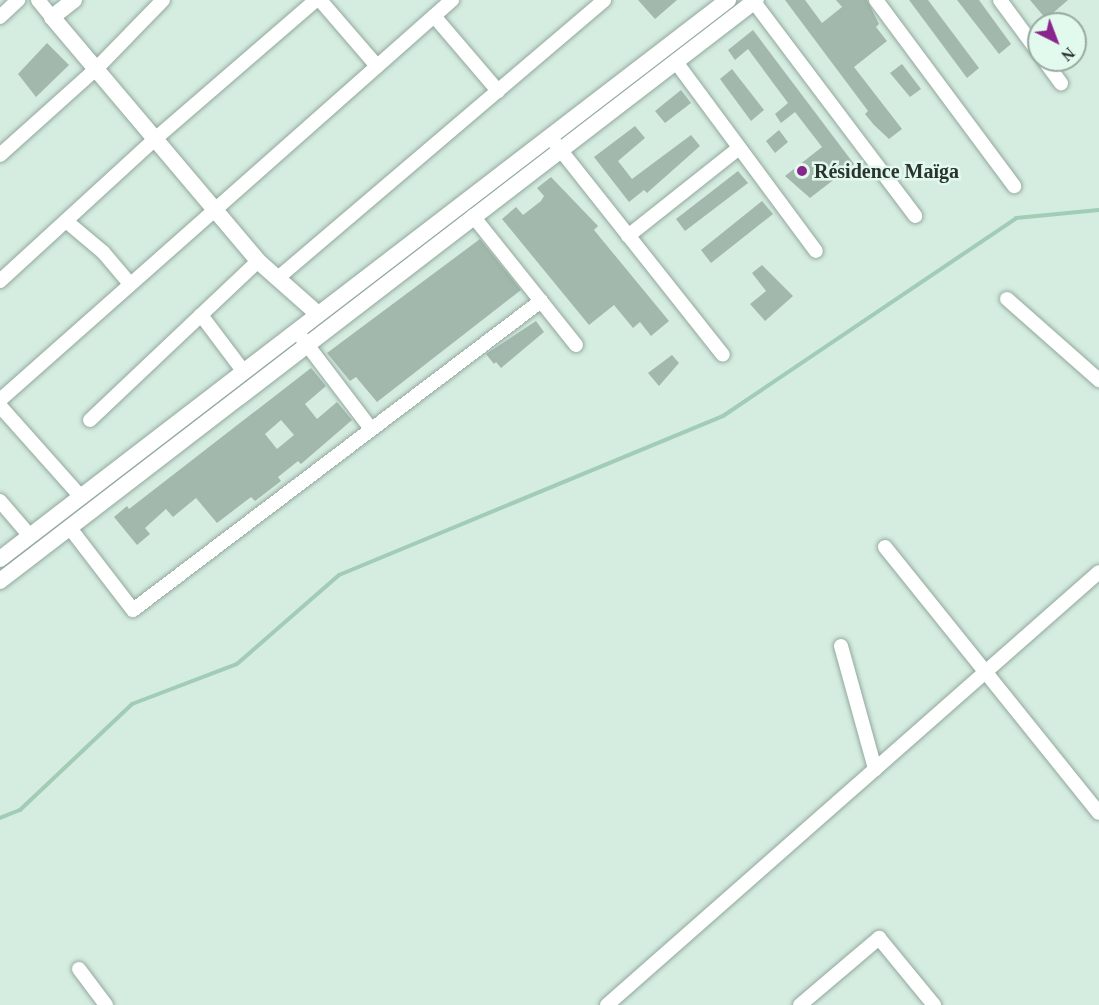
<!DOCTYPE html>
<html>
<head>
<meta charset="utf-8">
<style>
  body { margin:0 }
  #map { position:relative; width:1099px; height:1005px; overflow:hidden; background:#d5ece0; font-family:Georgia,serif }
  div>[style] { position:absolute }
  .stream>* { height:4px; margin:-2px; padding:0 2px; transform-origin:2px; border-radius:2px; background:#a1ccb6 }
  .building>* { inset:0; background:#a2b8ac }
  .roads { filter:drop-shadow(0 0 2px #92a89d) drop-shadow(0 0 2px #92a89d) }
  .minor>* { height:14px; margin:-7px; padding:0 7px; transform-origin:7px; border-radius:7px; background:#fff }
  .tertiary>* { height:16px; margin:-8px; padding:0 8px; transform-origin:8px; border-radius:8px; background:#fff }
  .dots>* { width:16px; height:16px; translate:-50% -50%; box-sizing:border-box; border:3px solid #e2f9ed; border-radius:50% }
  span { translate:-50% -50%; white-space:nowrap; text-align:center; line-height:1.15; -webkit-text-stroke:5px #e2f9ed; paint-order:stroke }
  .poi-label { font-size:20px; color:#2a332f; font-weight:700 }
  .left { translate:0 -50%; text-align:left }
  .north { position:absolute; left:1027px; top:12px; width:60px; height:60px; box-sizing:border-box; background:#e2f9ed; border:2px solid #98aaa1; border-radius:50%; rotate:138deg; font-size:16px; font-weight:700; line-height:24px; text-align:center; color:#2a332f }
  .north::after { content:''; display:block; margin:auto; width:21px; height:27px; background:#89268e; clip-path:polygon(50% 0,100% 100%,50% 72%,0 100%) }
</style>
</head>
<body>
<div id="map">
  <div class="stream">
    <i style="left:0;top:818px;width:22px;rotate:-22deg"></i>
    <i style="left:20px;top:810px;width:154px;rotate:-43.4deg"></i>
    <i style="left:132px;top:704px;width:112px;rotate:-20.9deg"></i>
    <i style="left:237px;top:664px;width:135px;rotate:-41.1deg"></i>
    <i style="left:339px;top:575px;width:416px;rotate:-22.5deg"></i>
    <i style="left:723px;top:416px;width:354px;rotate:-34deg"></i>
    <i style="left:1016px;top:218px;width:83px;rotate:-5.5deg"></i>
  </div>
  <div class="building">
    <i style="clip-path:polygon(638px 0,677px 0,655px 19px)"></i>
    <i style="clip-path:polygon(785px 0,805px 0,822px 23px,842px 7px,836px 0,867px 0,879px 24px,876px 27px,887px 41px,854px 67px,902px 129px,889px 139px,874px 125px,865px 114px,868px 111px)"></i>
    <i style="clip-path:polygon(909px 0,928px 0,979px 68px,967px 78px)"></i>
    <i style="clip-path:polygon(957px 0,979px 0,1011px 44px,999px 54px)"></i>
    <i style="clip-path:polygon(1030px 0,1068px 0,1046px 19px)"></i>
    <i style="clip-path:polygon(753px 30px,854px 164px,810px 198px,785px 176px,822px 147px,795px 112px,781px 123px,775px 114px,788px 103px,748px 49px,735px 60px,728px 50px)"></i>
    <i style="clip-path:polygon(47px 43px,69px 65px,36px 97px,18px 74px)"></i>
    <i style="clip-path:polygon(902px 64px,921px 89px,910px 97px,890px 73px)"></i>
    <i style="clip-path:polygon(732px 69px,764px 110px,751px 121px,720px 79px)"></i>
    <i style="clip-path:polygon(681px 90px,691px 103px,665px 123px,655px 111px)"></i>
    <i style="clip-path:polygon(635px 126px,645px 138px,618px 161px,632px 179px,691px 135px,700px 146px,647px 193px,644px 190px,629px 202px,594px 157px)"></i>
    <i style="clip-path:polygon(779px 130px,788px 142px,775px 153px,766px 141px)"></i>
    <i style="clip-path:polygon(738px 171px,748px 183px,685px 231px,676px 219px)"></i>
    <i style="clip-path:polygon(551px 177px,598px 226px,594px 230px,669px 321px,651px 336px,640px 322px,633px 328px,614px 305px,589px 325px,502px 219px,516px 207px,523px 215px,541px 201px,544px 196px,537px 188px)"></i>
    <i style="clip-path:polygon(762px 201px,773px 214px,711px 263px,701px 250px)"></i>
    <i style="clip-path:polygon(480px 239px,521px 290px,377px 402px,356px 377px,350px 381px,327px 353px)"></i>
    <i style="clip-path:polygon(762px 265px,793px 296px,765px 321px,750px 304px,766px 291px,752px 273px)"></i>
    <i style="clip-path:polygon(536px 321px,544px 332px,501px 368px,496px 362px,494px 364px,486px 354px)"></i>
    <i style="clip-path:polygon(672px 355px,679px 363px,659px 386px,648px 373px)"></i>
    <i style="clip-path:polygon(evenodd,311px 368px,326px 386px,305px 404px,317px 419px,337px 402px,352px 420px,301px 464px,298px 461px,278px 477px,281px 481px,255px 501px,251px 497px,217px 523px,196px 498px,173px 517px,166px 509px,145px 528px,150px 534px,137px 545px,114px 517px,127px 506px,129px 509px,311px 368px,281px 420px,294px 435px,277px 449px,265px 434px,281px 420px)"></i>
  </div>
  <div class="roads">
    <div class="minor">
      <i style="left:38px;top:0;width:22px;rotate:51deg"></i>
      <i style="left:320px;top:0;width:87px;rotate:49.2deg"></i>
      <i style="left:876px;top:0;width:232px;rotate:53.4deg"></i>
      <i style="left:1000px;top:0;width:66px;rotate:53.7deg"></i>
      <i style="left:754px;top:2px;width:268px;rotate:53deg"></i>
      <i style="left:434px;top:16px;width:99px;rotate:49.5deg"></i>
      <i style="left:0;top:17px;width:25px;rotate:-43deg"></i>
      <i style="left:1044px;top:60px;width:29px;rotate:54deg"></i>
      <i style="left:676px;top:62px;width:235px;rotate:53.5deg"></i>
      <i style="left:555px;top:143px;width:270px;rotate:51.6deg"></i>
      <i style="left:0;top:155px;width:129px;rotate:-41.9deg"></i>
      <i style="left:96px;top:69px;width:96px;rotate:-45.8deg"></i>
      <i style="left:473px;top:216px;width:165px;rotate:51.4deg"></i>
      <i style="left:66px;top:221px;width:48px;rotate:40deg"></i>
      <i style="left:103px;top:252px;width:42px;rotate:49.8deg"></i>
      <i style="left:628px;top:236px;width:142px;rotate:-38.4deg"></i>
      <i style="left:279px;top:277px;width:427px;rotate:-40.4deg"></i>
      <i style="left:0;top:281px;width:210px;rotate:-42.5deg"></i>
      <i style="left:155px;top:139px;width:213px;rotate:-40.8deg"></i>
      <i style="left:1007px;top:299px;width:123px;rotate:41.4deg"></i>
      <i style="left:201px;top:315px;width:71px;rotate:53deg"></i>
      <i style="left:302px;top:338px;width:114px;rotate:52.8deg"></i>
      <i style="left:0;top:400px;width:604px;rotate:-41.51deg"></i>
      <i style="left:0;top:406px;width:122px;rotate:48.3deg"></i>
      <i style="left:90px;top:420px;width:231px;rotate:-43.4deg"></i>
      <i style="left:0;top:501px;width:46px;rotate:49.4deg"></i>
      <i style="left:70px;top:528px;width:103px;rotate:52.5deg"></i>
      <i style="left:133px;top:610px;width:512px;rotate:-37.14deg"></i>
      <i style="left:885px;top:547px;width:341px;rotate:51.2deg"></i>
      <i style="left:841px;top:646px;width:128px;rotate:74.5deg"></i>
      <i style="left:79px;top:969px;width:45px;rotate:53.1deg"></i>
      <i style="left:607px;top:1005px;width:655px;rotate:-41.35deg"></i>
      <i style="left:800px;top:1005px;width:104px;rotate:-40.3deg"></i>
      <i style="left:879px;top:938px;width:87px;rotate:50.6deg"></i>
    </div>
    <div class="tertiary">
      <i style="left:74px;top:0;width:28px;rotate:142deg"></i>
      <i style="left:52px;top:17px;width:319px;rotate:49.8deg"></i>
      <i style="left:258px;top:261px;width:80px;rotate:41.5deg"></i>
      <i style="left:0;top:559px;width:918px;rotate:-37.52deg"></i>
      <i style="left:0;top:581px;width:953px;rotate:-37.54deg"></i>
    </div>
  </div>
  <div class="dots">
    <i style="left:802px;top:171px;background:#89268e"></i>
  </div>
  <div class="poi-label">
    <span class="left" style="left:814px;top:171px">Résidence Maïga</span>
  </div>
  <div class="north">N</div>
</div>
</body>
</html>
